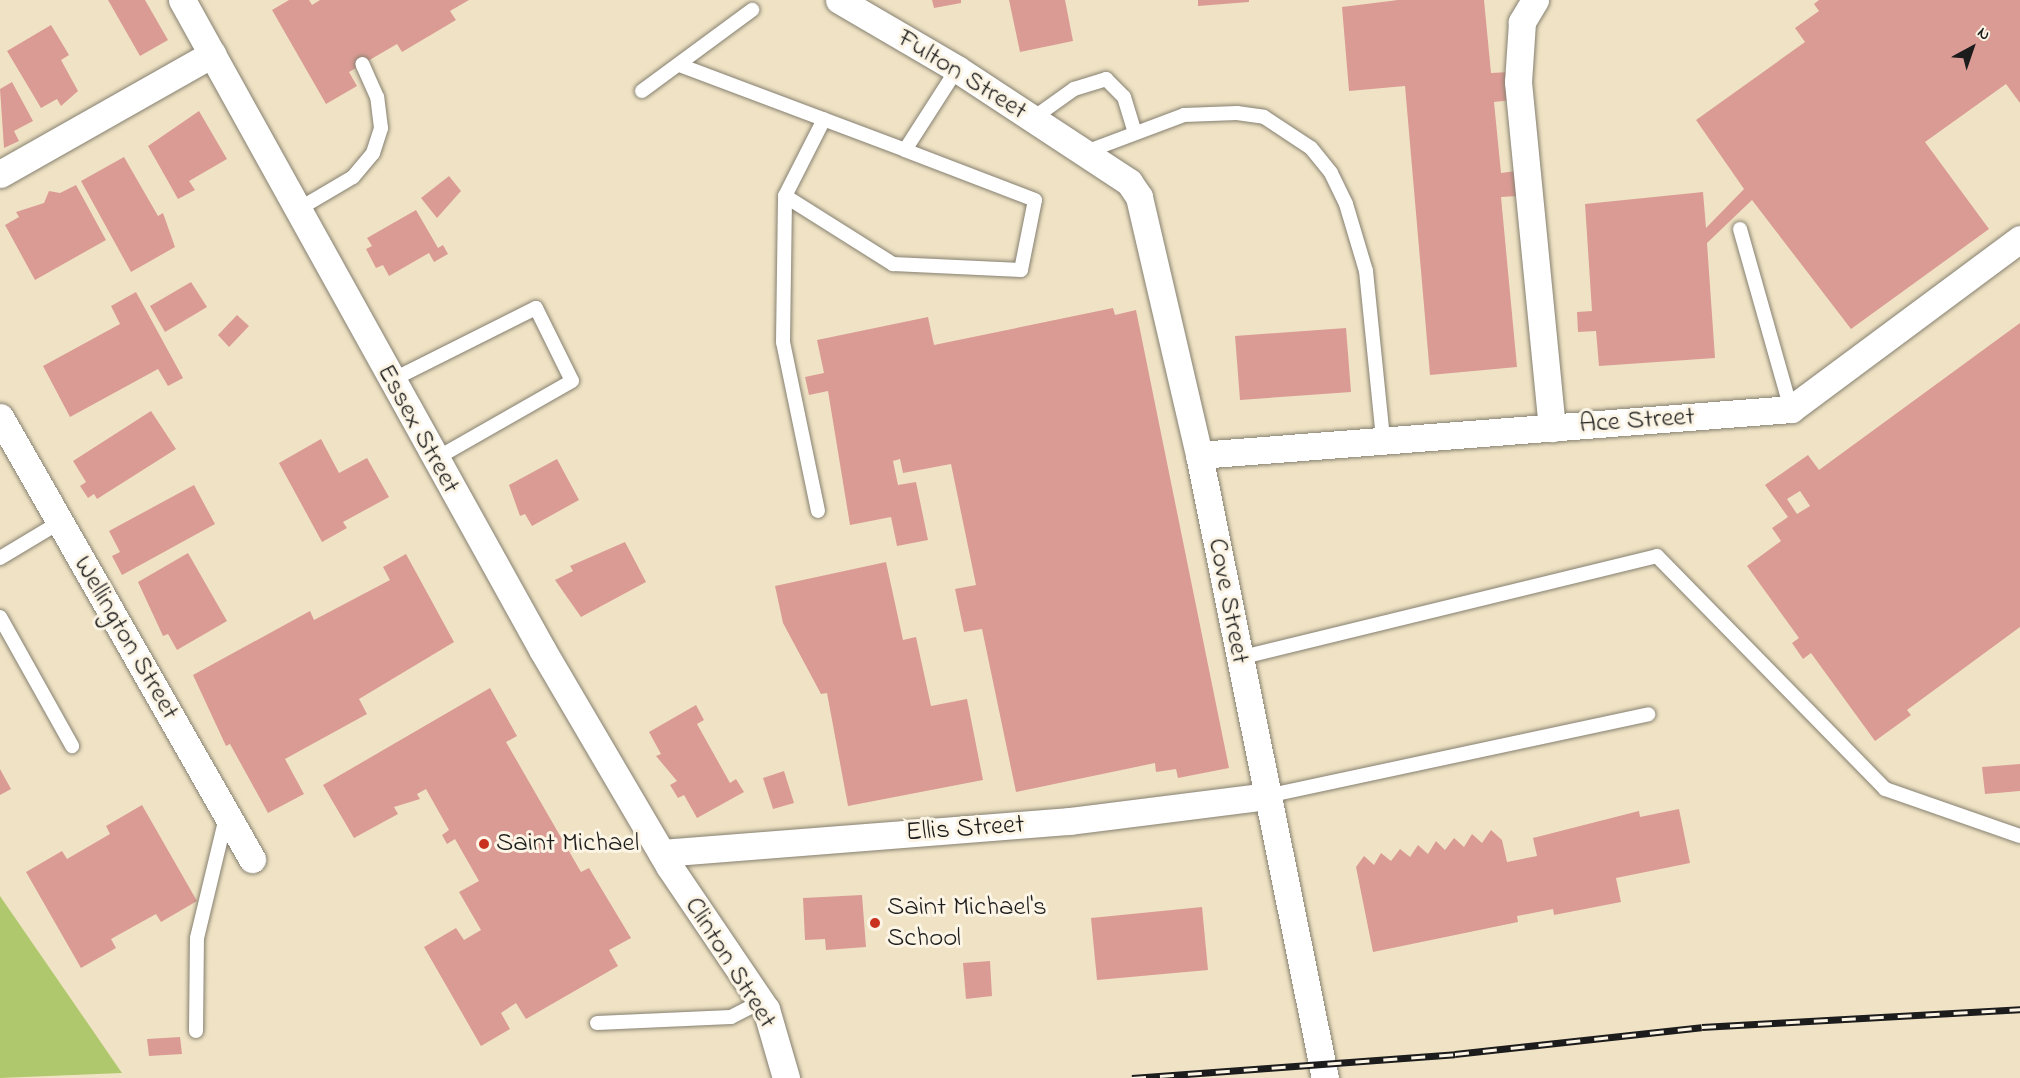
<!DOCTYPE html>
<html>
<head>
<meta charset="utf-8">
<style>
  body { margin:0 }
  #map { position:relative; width:2020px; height:1078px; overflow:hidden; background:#f0e3c5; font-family:"Indie Flower",sans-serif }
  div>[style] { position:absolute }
  .green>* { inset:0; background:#b0c86d }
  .building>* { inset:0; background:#da9b94 }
  .roads { filter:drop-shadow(0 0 2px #868070) drop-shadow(0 0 2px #868070) }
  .service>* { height:14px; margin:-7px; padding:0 7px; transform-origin:7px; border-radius:7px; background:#fff }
  .minor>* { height:27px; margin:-13.5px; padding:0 13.5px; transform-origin:13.5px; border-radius:13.5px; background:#fff }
  .rail>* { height:7px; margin-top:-3.5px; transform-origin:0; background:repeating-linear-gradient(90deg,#fcf5e5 0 14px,#1c1c1c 0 28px); box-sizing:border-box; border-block:2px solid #1c1c1c }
  .dots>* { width:16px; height:16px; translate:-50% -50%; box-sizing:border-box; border:3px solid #fcf5e5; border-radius:50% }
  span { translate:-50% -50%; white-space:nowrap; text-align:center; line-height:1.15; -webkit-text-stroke:6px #fcf5e5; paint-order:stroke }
  .street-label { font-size:27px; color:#1c1c1c }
  .poi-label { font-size:27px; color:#1c1c1c }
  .left { translate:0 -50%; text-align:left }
  .north { position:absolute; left:1942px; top:18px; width:60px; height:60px; -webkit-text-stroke:4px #fcf5e5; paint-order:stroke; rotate:40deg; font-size:16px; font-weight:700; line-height:24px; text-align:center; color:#1c1c1c }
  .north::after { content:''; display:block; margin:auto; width:21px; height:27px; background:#1c1c1c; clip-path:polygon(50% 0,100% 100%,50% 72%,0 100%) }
</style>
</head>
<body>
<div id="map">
  <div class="green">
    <i style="clip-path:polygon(0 896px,122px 1073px,0 1078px)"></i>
  </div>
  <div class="building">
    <i style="clip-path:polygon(108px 0,145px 0,168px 40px,140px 56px)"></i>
    <i style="clip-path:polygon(289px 0,309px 0,312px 5px,320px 0,469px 0,450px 11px,456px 20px,402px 52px,397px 44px,349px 72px,357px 86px,326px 104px,272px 10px)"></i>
    <i style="clip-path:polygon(932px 0,961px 0,961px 3px,934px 8px)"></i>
    <i style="clip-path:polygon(1009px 0,1065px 0,1073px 41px,1020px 52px)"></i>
    <i style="clip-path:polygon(1198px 0,1249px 0,1249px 2px,1198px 6px)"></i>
    <i style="clip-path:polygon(1398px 0,1484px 0,1491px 73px,1509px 72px,1512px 100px,1494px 102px,1501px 173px,1516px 171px,1518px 196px,1501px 197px,1517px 367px,1430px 375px,1405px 86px,1349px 91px,1342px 7px)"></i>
    <i style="clip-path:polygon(1819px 0,2020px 0,2020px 103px,2006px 84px,1925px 142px,1989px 229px,1851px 329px,1752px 200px,1707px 243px,1715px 358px,1599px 366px,1596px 331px,1578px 332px,1577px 312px,1592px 311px,1585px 204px,1703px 192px,1706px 228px,1744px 189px,1696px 120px,1805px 42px,1795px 28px,1819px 11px,1814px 4px)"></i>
    <i style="clip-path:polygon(51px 25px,69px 55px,61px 60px,78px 91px,61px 106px,57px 99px,41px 108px,7px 51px)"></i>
    <i style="clip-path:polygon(12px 82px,33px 121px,14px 131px,19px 141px,4px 148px,0 89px)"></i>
    <i style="clip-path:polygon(199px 111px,227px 159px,189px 181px,195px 190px,178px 199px,148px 146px)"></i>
    <i style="clip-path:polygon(124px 157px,158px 216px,163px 213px,175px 247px,131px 272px,81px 181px)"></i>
    <i style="clip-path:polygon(449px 176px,461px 191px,437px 218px,421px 198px)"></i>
    <i style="clip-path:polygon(76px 185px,106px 240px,35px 280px,5px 225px,19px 217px,16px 212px,44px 203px,49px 191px,60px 193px)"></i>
    <i style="clip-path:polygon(416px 210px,438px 248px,443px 245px,448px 254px,434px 262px,429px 253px,389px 276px,383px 265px,376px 268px,366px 249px,372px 246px,367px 238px)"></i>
    <i style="clip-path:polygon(191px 282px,207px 307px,165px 332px,150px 306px)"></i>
    <i style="clip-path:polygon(136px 292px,183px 378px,168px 386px,158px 369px,70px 417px,43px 366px,120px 324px,111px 306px)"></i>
    <i style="clip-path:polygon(1113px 308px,1115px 315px,1136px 310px,1229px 768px,1178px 778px,1176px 769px,1156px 772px,1155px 763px,1016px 792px,982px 629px,964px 632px,955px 589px,976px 585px,951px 464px,903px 473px,900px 459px,893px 461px,898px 485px,916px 482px,928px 540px,897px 546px,891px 517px,850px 525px,828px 391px,809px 395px,805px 377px,824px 373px,817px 340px,928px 317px,934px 345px)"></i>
    <i style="clip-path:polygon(237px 315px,249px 326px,229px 347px,218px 335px)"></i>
    <i style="clip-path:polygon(evenodd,2020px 323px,2020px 627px,1907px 710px,1911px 715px,1875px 741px,1811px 653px,1803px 659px,1792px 643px,1799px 638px,1747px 566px,1781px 541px,1772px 528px,1788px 517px,1765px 485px,1808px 455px,1819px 470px,2020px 323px,1800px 491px,1810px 506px,1797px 514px,1787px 499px,1800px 491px)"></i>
    <i style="clip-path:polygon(1346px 328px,1351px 392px,1240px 400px,1235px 336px)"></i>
    <i style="clip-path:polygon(151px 411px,176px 449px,97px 499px,94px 494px,88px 498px,80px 486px,86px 482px,73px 461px)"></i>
    <i style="clip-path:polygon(321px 439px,339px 473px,367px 458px,389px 497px,343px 522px,347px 528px,322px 542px,279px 463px)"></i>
    <i style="clip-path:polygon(557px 459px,579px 500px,532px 526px,525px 514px,520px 516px,509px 485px)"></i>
    <i style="clip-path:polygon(194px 485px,215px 524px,122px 575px,112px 556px,120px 552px,109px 531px)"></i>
    <i style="clip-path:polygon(625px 542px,646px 582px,581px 617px,555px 580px,573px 571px,570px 566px)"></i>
    <i style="clip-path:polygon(188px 553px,227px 621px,177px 650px,168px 634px,163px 636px,138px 582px)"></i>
    <i style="clip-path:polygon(406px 554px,454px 642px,359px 699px,367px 714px,285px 759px,304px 794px,268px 813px,230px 744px,226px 746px,193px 675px,310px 611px,314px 620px,390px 580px,383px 567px)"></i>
    <i style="clip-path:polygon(886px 562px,903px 640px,916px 637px,931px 706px,967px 699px,983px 780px,848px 806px,827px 693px,821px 694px,783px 623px,775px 586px)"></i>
    <i style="clip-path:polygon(490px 688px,517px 736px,506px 742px,581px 872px,589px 868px,631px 938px,609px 950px,618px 966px,526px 1019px,516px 1003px,501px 1013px,510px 1029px,481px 1046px,424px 947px,456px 928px,464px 940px,481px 930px,459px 892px,479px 881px,455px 839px,447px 844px,442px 835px,449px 830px,426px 789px,417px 794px,420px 799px,394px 807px,398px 814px,354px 838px,323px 785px)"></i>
    <i style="clip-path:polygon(696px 705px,704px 720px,697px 724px,730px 783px,736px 779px,744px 792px,697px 818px,684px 795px,678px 798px,670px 785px,677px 781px,656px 756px,661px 754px,649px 732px)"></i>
    <i style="clip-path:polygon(2020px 764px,2020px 791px,1985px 794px,1982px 767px)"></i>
    <i style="clip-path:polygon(0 769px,11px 789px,0 795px)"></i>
    <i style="clip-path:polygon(784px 771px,794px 803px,773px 809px,763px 778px)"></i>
    <i style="clip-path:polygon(142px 805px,197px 901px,161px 922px,156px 914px,111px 939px,116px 948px,81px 968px,26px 872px,62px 851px,67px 859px,110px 834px,106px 826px)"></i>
    <i style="clip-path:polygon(1679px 809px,1690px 863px,1616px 878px,1621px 902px,1554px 915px,1553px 909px,1517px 916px,1518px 922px,1373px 952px,1356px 867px,1364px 856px,1374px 865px,1381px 853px,1391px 861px,1400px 849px,1410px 857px,1418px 845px,1428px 854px,1436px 841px,1445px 850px,1454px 838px,1464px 847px,1472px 834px,1482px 843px,1491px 830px,1502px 840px,1507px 862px,1537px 856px,1533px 838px,1639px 811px,1640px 817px)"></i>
    <i style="clip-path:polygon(862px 895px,866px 947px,826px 950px,825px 939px,805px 940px,803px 898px)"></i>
    <i style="clip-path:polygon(1202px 907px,1208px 970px,1097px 980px,1091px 918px)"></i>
    <i style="clip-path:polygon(990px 961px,992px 996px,966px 999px,963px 963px)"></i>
    <i style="clip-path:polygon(180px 1037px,182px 1054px,149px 1056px,147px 1039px)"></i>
  </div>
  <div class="roads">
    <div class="service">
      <i style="left:682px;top:66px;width:238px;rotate:20.6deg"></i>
      <i style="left:905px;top:150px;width:96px;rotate:-57.3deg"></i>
      <i style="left:642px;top:91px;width:137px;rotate:-36.4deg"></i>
      <i style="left:1032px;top:119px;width:52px;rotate:-35.5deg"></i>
      <i style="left:1074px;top:89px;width:34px;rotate:-17deg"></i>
      <i style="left:1106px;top:79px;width:25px;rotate:45deg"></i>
      <i style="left:1124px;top:97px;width:37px;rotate:73deg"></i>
      <i style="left:1083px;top:153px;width:108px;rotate:-20.6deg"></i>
      <i style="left:1184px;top:115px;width:53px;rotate:-2.2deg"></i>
      <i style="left:1237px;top:113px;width:27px;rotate:8deg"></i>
      <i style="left:1264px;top:117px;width:56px;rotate:33.4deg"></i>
      <i style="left:1311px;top:148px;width:32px;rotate:51deg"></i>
      <i style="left:1331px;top:173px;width:34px;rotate:64deg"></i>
      <i style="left:1346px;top:204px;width:70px;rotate:73.4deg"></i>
      <i style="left:1366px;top:271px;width:169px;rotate:84.2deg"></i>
      <i style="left:785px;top:196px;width:128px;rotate:32.2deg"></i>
      <i style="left:893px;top:264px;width:128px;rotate:2.7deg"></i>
      <i style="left:1021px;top:270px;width:71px;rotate:-78.7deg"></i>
      <i style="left:1035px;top:200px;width:139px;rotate:-159deg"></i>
      <i style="left:297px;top:210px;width:65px;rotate:-30.5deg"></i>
      <i style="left:353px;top:177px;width:31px;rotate:-50deg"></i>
      <i style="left:373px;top:153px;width:26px;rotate:-72deg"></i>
      <i style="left:381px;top:128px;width:31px;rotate:-97deg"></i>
      <i style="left:377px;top:97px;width:36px;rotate:-114deg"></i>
      <i style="left:1740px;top:229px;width:187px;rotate:74.2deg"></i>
      <i style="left:390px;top:381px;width:163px;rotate:-26.6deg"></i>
      <i style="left:536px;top:308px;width:81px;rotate:63.7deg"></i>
      <i style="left:572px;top:381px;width:158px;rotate:150.3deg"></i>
      <i style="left:818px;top:511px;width:173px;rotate:-101.7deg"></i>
      <i style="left:783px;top:342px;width:146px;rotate:-89.2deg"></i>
      <i style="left:785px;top:196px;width:86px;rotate:-63.1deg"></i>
      <i style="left:0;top:558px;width:70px;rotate:-31deg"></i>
      <i style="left:0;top:617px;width:148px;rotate:60.8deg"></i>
      <i style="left:1239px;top:658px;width:430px;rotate:-13.7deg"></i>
      <i style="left:1657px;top:556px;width:326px;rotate:45.6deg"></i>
      <i style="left:1885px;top:789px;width:143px;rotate:19.2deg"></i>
      <i style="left:1267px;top:796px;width:390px;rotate:-12.1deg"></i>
      <i style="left:597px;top:1023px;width:134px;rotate:-2.6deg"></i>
      <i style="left:731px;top:1017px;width:34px;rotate:-27deg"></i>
      <i style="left:196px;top:1031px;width:93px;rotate:-89.4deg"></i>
      <i style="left:197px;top:938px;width:124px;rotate:-76.5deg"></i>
    </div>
    <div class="minor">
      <i style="left:182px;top:0;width:744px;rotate:60.99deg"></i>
      <i style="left:543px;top:651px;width:249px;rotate:59.6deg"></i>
      <i style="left:669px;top:866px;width:173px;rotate:55.9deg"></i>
      <i style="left:766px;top:1009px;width:72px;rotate:73.8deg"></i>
      <i style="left:839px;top:0;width:137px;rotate:30.3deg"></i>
      <i style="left:957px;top:69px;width:206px;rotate:33.3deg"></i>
      <i style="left:1129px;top:182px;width:18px;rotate:56deg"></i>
      <i style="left:1139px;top:197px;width:265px;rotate:76.9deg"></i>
      <i style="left:1199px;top:455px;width:636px;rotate:78.57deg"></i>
      <i style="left:1535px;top:0;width:26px;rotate:121deg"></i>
      <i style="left:1522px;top:22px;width:60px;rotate:93.8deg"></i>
      <i style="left:1518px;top:82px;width:348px;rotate:84.4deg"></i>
      <i style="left:0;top:174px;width:244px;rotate:-29.5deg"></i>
      <i style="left:0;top:417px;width:509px;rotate:60.31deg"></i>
      <i style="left:1199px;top:455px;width:594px;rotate:-4.44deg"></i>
      <i style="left:1791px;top:409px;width:285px;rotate:-36.6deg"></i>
      <i style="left:662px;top:853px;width:409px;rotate:-4.5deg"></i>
      <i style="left:1070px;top:821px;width:199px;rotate:-7.2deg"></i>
    </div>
  </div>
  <div class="rail">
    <i style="left:1132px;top:1078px;width:324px;rotate:-4.2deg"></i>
    <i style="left:1455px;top:1054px;width:248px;rotate:-6.2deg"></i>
    <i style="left:1702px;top:1027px;width:319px;rotate:-3.2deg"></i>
  </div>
  <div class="dots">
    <i style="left:484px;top:844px;background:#c8321e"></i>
    <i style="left:875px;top:923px;background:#c8321e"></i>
  </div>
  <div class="street-label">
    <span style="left:962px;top:75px;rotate:32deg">Fulton Street</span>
    <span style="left:1637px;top:421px;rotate:-4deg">Ace Street</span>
    <span style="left:418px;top:429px;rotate:61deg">Essex Street</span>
    <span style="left:1228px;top:601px;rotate:79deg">Cove Street</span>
    <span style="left:126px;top:638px;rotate:60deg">Wellington Street</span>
    <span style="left:965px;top:829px;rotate:-4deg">Ellis Street</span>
    <span style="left:730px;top:963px;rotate:58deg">Clinton Street</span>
  </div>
  <div class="poi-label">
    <span class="left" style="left:496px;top:844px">Saint Michael</span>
    <span class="left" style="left:887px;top:923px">Saint Michael's<br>School</span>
  </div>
  <div class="north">N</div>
</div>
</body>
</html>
